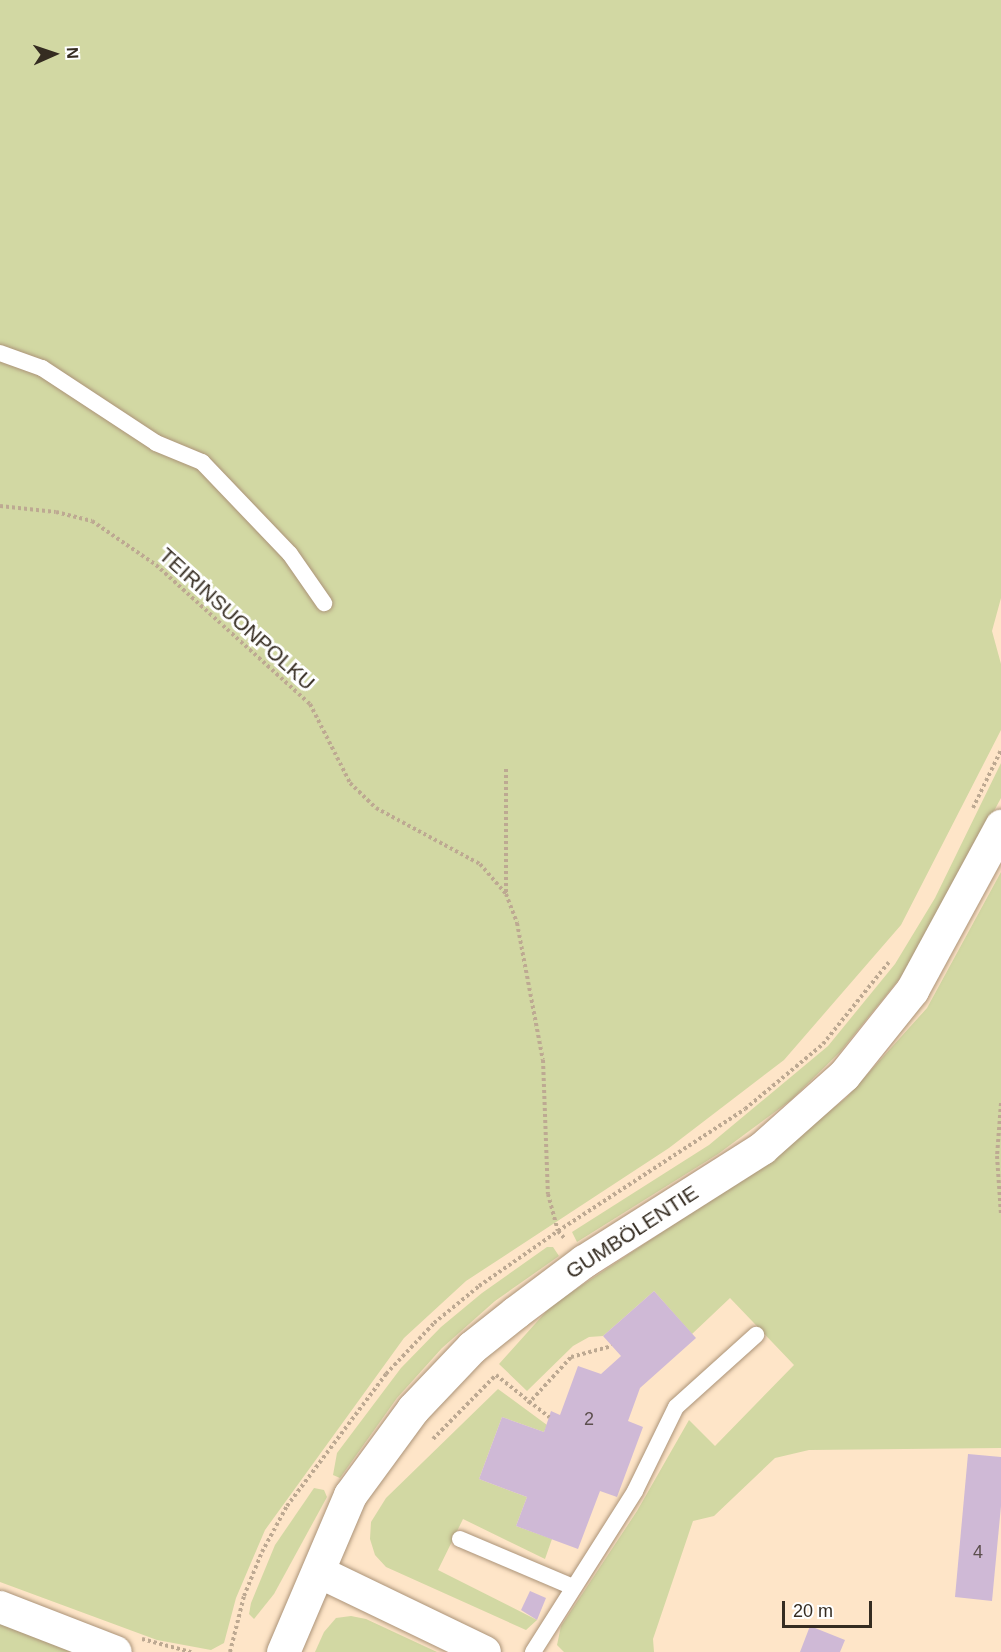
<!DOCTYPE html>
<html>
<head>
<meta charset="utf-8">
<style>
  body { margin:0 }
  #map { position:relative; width:1001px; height:1652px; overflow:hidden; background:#fee5c8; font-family:Helvetica,sans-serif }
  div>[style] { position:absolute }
  .green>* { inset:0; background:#d2d8a3 }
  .building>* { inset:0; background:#cfb9d6 }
  .path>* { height:4px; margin-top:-2px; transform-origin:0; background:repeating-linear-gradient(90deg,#bda992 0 3px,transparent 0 6px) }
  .roads { filter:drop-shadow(0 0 2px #ab9378) drop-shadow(0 0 2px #ab9378) }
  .service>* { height:16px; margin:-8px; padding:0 8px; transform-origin:8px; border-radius:8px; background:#fff }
  .minor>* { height:32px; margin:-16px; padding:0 16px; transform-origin:16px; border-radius:16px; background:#fff }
  .secondary>* { height:33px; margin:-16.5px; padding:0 16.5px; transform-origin:16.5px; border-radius:16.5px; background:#fff }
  span { translate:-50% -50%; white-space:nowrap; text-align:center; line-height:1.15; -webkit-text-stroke:6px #fff; paint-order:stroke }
  .number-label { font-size:18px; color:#5c4f4e }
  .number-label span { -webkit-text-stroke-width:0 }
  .street-label { font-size:21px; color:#352c21 }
  .north { position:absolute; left:24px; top:24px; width:60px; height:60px; -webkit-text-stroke:4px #fff; paint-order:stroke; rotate:87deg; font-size:16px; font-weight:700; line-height:24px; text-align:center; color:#352c21 }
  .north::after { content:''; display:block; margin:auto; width:21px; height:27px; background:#352c21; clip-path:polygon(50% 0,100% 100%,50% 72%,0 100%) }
  .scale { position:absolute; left:782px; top:1601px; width:90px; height:27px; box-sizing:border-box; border:3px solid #352c21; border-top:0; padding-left:8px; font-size:18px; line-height:21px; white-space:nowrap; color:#352c21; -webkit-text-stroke:4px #fff; paint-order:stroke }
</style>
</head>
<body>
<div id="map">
  <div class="green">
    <i style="clip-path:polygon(0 0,1001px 0,1001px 598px,992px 631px,1001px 664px,1001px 730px,901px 925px,784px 1060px,669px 1148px,466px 1281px,404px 1338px,265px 1530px,236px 1598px,224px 1643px,211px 1650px,157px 1640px,0 1582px)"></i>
    <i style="clip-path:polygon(1001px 763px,1001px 798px,952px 889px,905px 972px,840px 1052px,791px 1100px,718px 1154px,577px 1242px,572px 1232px,709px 1145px,828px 1046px,895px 964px,935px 898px)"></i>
    <i style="clip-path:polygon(1001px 872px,1001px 1448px,809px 1450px,775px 1458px,714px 1516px,693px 1521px,653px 1639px,654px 1652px,564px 1652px,557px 1645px,561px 1626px,637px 1511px,689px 1420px,715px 1446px,794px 1365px,730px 1298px,692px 1334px,654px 1291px,603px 1336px,589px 1337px,573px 1346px,527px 1391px,499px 1364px,552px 1305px,753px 1172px,846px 1098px,927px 1008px)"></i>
    <i style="clip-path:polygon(547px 1247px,553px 1247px,559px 1256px,495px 1301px,442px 1348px,397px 1398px,340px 1478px,333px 1475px,337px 1453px,401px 1368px,441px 1327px,482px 1293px)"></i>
    <i style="clip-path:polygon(498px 1389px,547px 1425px,544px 1432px,502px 1417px,479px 1479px,527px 1497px,516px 1526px,552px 1539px,545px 1559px,463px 1519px,438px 1570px,537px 1620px,526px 1630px,386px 1567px,375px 1555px,370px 1539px,371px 1522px,386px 1498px)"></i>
    <i style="clip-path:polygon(314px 1488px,324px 1490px,327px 1497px,274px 1594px,254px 1619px,249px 1614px,251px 1603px,275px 1545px)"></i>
    <i style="clip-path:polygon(351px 1616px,366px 1619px,437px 1652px,315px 1652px,324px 1632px,336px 1618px)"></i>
    <i style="clip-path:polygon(0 1623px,79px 1652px,0 1652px)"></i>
  </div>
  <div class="building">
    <i style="clip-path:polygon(654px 1291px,696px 1338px,640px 1388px,628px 1421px,643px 1427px,617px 1497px,600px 1491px,578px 1549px,516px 1526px,527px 1497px,479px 1479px,502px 1417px,544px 1432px,551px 1411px,560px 1415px,578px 1366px,601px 1374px,621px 1356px,603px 1336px)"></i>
    <i style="clip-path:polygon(968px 1454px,1001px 1457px,1001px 1506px,992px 1601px,955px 1597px)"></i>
    <i style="clip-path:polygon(530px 1591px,546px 1598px,537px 1620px,521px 1610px)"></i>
    <i style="clip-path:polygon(810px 1626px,845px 1640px,840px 1652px,800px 1652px)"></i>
  </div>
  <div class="path">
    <i style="left:0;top:506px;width:56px;rotate:6.1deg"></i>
    <i style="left:56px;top:512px;width:37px;rotate:14deg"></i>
    <i style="left:92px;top:521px;width:78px;rotate:34.5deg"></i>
    <i style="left:156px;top:565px;width:207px;rotate:42.1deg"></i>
    <i style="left:310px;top:704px;width:89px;rotate:63.1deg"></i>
    <i style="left:350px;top:783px;width:36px;rotate:44deg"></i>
    <i style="left:376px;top:808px;width:118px;rotate:28.3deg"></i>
    <i style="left:480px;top:864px;width:40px;rotate:49deg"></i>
    <i style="left:506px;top:894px;width:31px;rotate:69deg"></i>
    <i style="left:517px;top:923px;width:139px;rotate:79.3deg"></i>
    <i style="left:543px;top:1060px;width:134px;rotate:87.9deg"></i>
    <i style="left:548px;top:1194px;width:38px;rotate:75deg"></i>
    <i style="left:558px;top:1231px;width:9px;rotate:49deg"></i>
    <i style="left:506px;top:769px;width:125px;rotate:90deg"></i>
    <i style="left:973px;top:808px;width:64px;rotate:-64.2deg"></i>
    <i style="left:1001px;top:1103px;width:53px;rotate:94.3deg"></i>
    <i style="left:997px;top:1156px;width:58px;rotate:86.1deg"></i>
    <i style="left:528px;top:1404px;width:64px;rotate:-47.5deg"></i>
    <i style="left:571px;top:1357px;width:42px;rotate:-15deg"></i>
    <i style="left:433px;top:1439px;width:90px;rotate:-45.5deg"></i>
    <i style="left:496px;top:1375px;width:68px;rotate:38.4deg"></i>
    <i style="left:142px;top:1639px;width:51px;rotate:14.9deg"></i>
    <i style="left:230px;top:1652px;width:58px;rotate:-76deg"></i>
    <i style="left:244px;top:1596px;width:48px;rotate:-67.8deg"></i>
    <i style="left:262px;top:1552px;width:52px;rotate:-61.5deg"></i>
    <i style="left:287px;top:1506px;width:165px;rotate:-53.1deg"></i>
    <i style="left:386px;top:1374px;width:70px;rotate:-46.7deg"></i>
    <i style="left:434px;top:1323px;width:58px;rotate:-39.4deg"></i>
    <i style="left:479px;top:1286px;width:96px;rotate:-34.8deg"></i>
    <i style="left:558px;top:1231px;width:223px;rotate:-33.1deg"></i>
    <i style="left:745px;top:1109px;width:102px;rotate:-39.8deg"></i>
    <i style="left:823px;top:1044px;width:105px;rotate:-51.2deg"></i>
  </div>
  <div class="roads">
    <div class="service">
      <i style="left:0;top:353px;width:45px;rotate:19.7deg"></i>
      <i style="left:42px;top:368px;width:136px;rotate:33.3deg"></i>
      <i style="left:156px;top:443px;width:50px;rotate:22.4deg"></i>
      <i style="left:202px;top:462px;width:127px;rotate:46.3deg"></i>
      <i style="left:290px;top:554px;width:60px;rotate:55.2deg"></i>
      <i style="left:460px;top:1539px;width:123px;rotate:23deg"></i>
      <i style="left:533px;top:1652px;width:191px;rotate:-57.6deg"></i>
      <i style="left:635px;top:1491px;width:93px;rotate:-64deg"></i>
      <i style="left:676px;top:1407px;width:108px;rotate:-42deg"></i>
    </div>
    <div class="minor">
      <i style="left:319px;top:1572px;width:184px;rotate:25.7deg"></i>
      <i style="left:0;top:1607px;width:124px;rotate:21.2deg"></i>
    </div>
    <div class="secondary">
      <i style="left:283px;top:1652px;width:171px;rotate:-66.9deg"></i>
      <i style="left:350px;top:1495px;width:107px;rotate:-53.8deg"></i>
      <i style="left:413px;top:1409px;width:86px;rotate:-46.4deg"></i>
      <i style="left:472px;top:1347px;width:56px;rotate:-38.5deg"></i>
      <i style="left:516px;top:1312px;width:85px;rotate:-36.9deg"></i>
      <i style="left:584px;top:1261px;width:211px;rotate:-32.4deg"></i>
      <i style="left:762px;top:1148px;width:110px;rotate:-41.7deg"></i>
      <i style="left:844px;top:1075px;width:109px;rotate:-51.3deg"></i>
      <i style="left:912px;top:990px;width:187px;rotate:-61.5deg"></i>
    </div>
  </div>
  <div class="number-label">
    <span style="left:589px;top:1419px">2</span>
    <span style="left:978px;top:1552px">4</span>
  </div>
  <div class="street-label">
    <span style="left:237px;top:619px;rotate:42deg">TEIRINSUONPOLKU</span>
    <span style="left:632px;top:1232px;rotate:-33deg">GUMBÖLENTIE</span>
  </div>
  <div class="north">N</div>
  <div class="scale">20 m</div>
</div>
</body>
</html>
